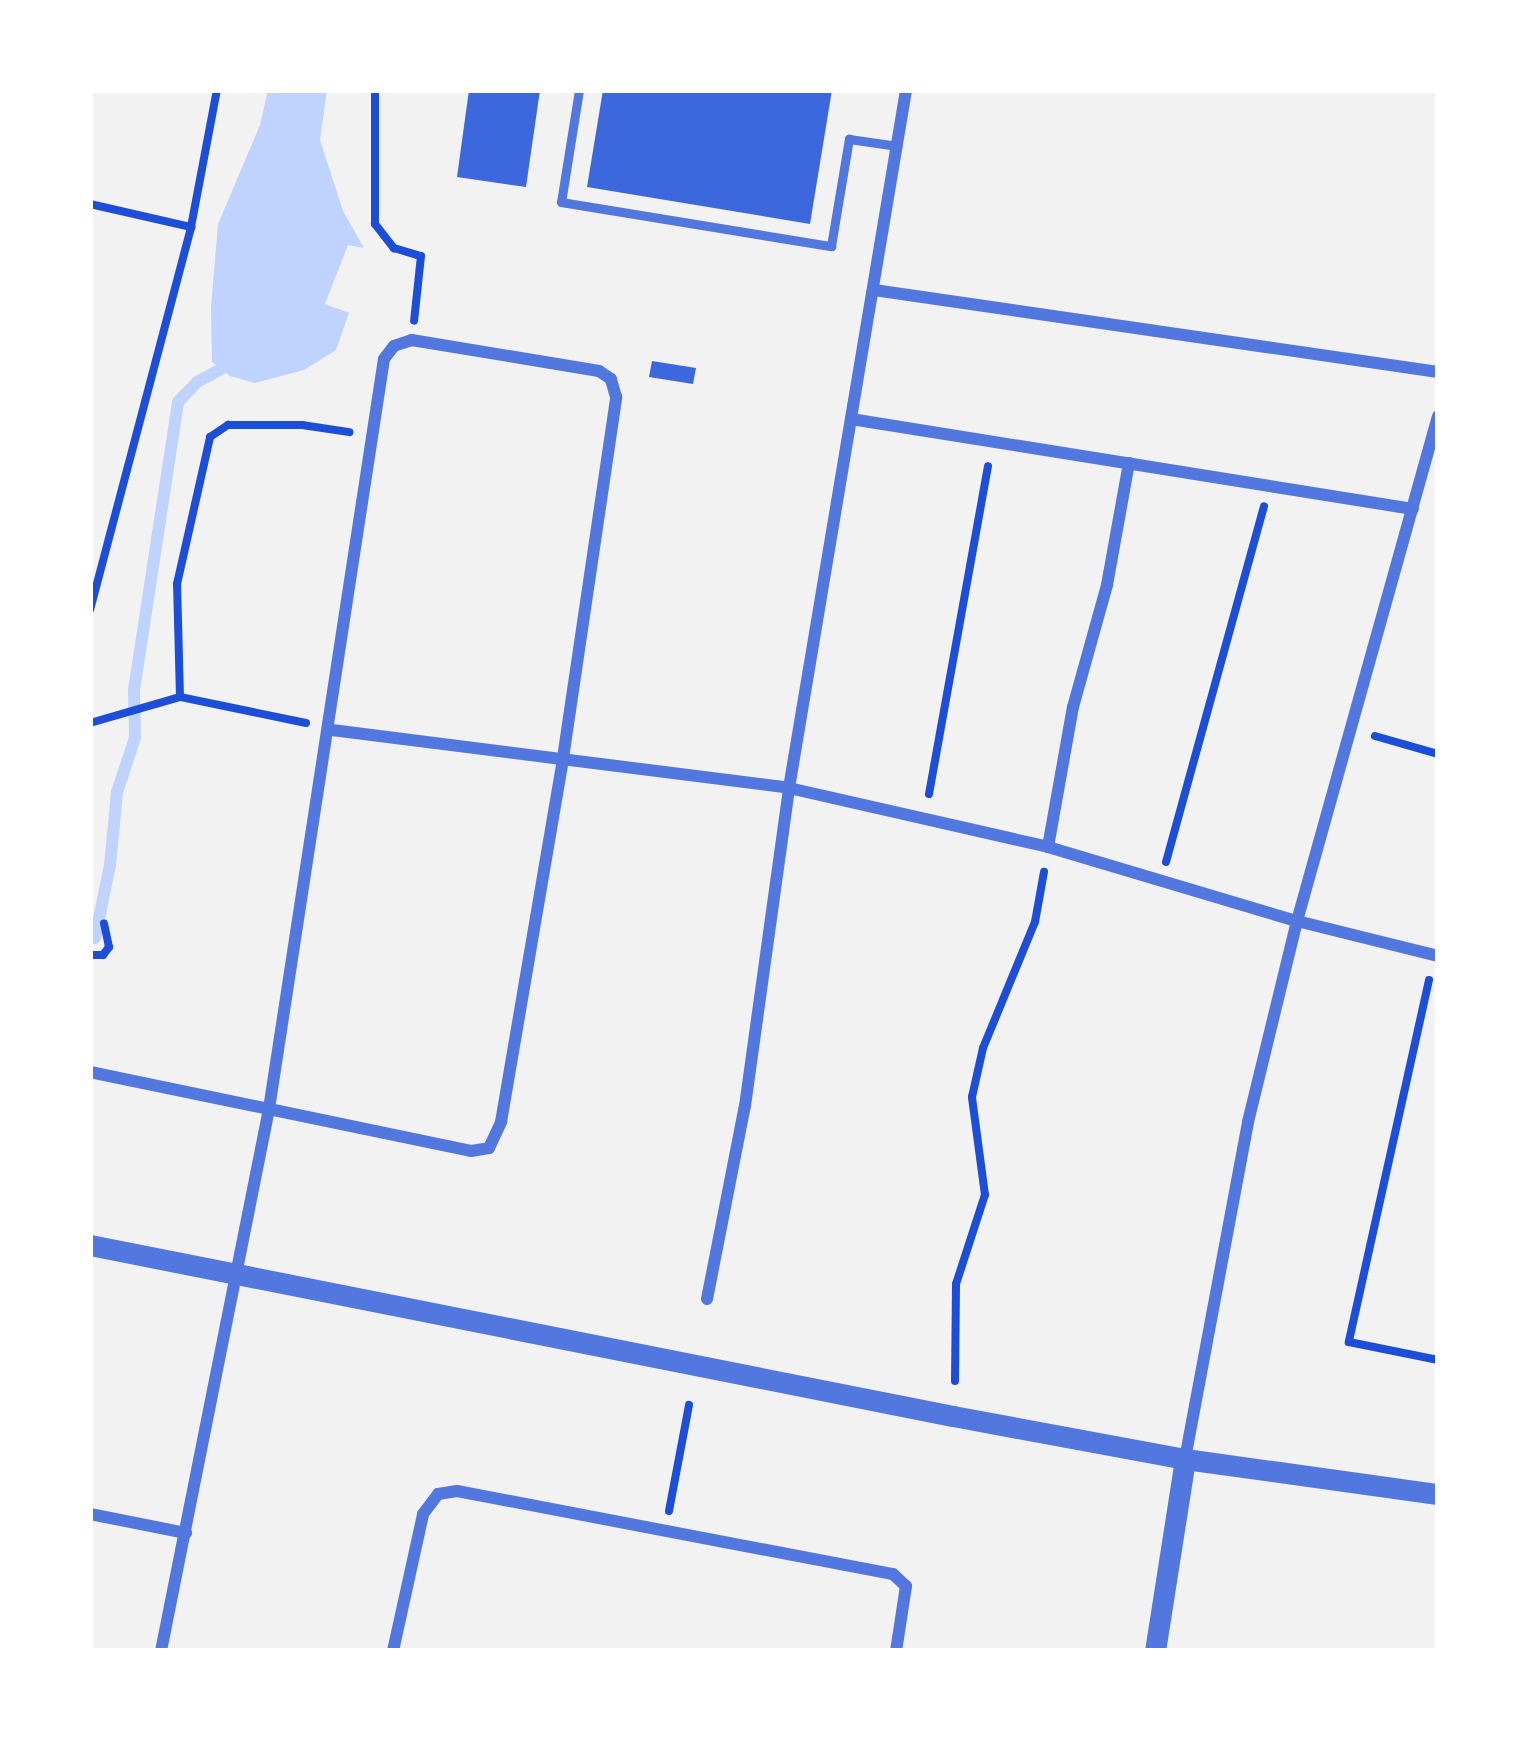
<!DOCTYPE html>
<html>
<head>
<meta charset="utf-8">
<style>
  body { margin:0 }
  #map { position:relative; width:1528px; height:1741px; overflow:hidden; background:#f2f2f2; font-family:"Varela Round",sans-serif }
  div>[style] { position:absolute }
  .water>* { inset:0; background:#bfd3fe }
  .stream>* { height:12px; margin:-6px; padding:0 6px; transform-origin:6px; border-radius:6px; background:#bfd3fe }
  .building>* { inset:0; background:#3d67dc }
  .path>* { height:8px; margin:-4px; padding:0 4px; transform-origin:4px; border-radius:4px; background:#1d4ed8 }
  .service>* { height:9px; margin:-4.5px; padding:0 4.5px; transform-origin:4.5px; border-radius:4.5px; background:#5277de }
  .minor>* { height:12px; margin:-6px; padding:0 6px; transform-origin:6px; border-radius:6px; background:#5277de }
  .tertiary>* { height:21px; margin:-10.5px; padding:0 10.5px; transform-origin:10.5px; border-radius:10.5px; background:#5277de }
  span { translate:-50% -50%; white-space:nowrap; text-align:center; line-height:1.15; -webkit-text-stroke:12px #fff; paint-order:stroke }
  .frame { position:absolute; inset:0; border:93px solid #fff; pointer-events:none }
</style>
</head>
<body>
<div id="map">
  <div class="water">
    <i style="clip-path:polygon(268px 90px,327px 90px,320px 140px,343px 211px,364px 248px,348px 245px,325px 304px,349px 313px,336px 350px,304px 370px,255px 383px,230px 376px,212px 362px,211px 307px,218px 224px,260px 125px)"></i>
  </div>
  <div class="stream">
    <i style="left:95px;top:938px;width:75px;rotate:-78.4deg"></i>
    <i style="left:110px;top:865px;width:73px;rotate:-84.5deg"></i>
    <i style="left:117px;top:792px;width:57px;rotate:-71.6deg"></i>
    <i style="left:135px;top:738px;width:48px;rotate:-91.2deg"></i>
    <i style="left:134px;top:690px;width:291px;rotate:-81.3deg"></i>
    <i style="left:178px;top:402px;width:28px;rotate:-46deg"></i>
    <i style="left:197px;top:382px;width:27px;rotate:-28deg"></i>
  </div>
  <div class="building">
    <i style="clip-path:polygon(469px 90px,540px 90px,526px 187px,457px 177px)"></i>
    <i style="clip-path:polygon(603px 90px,832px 90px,810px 224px,587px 187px)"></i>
    <i style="clip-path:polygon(652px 361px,696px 368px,693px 384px,649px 377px)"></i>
  </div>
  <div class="path">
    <i style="left:375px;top:90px;width:134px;rotate:90deg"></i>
    <i style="left:375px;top:224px;width:31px;rotate:52deg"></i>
    <i style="left:394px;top:248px;width:28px;rotate:17deg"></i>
    <i style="left:421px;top:256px;width:65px;rotate:96.1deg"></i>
    <i style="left:90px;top:204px;width:104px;rotate:12.8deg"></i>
    <i style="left:90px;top:610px;width:396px;rotate:-75.2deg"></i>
    <i style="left:191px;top:227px;width:139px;rotate:-79.3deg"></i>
    <i style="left:90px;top:723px;width:94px;rotate:-16.1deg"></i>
    <i style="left:306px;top:723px;width:129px;rotate:-168.3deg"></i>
    <i style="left:180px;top:697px;width:113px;rotate:-91.5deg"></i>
    <i style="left:177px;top:584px;width:151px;rotate:-77.3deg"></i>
    <i style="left:210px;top:437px;width:22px;rotate:-34deg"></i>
    <i style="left:228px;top:425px;width:74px"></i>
    <i style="left:302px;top:425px;width:48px;rotate:8.5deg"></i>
    <i style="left:1375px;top:736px;width:66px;rotate:15.9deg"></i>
    <i style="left:929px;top:794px;width:333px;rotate:-79.8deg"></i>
    <i style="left:1166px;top:862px;width:369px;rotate:-74.6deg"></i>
    <i style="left:90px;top:955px;width:13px"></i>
    <i style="left:103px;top:955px;width:10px;rotate:-53deg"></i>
    <i style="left:109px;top:947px;width:24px;rotate:-102deg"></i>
    <i style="left:1429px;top:980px;width:371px;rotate:102.5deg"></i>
    <i style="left:1349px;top:1342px;width:91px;rotate:11.4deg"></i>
    <i style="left:955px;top:1381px;width:97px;rotate:-89.4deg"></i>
    <i style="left:956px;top:1284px;width:94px;rotate:-72deg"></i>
    <i style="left:985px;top:1195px;width:99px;rotate:-97.6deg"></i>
    <i style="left:972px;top:1097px;width:50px;rotate:-77.3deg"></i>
    <i style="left:983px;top:1048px;width:136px;rotate:-67.6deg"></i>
    <i style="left:1035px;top:922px;width:51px;rotate:-79.8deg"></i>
    <i style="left:669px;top:1511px;width:108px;rotate:-79.3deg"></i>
  </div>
  <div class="service">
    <i style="left:579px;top:90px;width:113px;rotate:99.1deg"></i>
    <i style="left:561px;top:202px;width:274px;rotate:9.3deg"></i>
    <i style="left:831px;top:246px;width:109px;rotate:-80.5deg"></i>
    <i style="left:849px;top:139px;width:49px;rotate:8.3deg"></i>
  </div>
  <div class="minor">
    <i style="left:874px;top:290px;width:570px;rotate:8.27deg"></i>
    <i style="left:851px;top:419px;width:569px;rotate:9.1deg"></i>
    <i style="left:332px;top:730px;width:461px;rotate:7.2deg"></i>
    <i style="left:789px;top:788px;width:266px;rotate:12.8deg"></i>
    <i style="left:1048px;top:847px;width:260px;rotate:16.6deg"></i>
    <i style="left:1297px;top:921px;width:145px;rotate:13.9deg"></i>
    <i style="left:1048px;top:847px;width:142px;rotate:-79.9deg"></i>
    <i style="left:1073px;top:707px;width:127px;rotate:-74.4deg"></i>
    <i style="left:1107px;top:585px;width:124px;rotate:-79.8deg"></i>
    <i style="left:90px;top:1072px;width:183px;rotate:11.7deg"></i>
    <i style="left:269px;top:1109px;width:206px;rotate:11.7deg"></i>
    <i style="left:471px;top:1151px;width:18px;rotate:-9deg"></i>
    <i style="left:489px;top:1148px;width:29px;rotate:-65deg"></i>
    <i style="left:501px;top:1122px;width:369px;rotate:-80.3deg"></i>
    <i style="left:563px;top:758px;width:365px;rotate:-81.6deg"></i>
    <i style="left:616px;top:397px;width:19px;rotate:-106deg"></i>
    <i style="left:611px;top:379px;width:14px;rotate:-146deg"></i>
    <i style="left:599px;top:371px;width:190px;rotate:-170.6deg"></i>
    <i style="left:412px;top:340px;width:19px;rotate:162deg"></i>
    <i style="left:394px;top:346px;width:16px;rotate:128deg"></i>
    <i style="left:384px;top:359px;width:759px;rotate:98.72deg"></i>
    <i style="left:269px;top:1109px;width:553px;rotate:101.27deg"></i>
    <i style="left:707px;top:1299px;width:197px;rotate:-78.9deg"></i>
    <i style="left:745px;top:1106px;width:321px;rotate:-82.1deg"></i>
    <i style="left:789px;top:788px;width:708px;rotate:-80.48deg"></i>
    <i style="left:1185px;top:1459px;width:343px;rotate:-79.4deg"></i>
    <i style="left:1248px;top:1122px;width:207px;rotate:-76.3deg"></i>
    <i style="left:1297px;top:921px;width:524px;rotate:-74.4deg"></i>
    <i style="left:90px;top:1514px;width:98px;rotate:11.2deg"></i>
    <i style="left:393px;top:1651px;width:140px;rotate:-77.6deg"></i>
    <i style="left:423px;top:1514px;width:25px;rotate:-53deg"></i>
    <i style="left:438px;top:1494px;width:19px;rotate:-9deg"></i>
    <i style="left:457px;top:1491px;width:444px;rotate:10.8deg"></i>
    <i style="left:893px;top:1574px;width:18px;rotate:43deg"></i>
    <i style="left:906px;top:1586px;width:66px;rotate:98.7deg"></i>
  </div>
  <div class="tertiary">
    <i style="left:90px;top:1245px;width:880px;rotate:11.21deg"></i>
    <i style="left:953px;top:1416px;width:236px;rotate:10.5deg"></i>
    <i style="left:1185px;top:1459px;width:255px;rotate:7.9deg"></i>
    <i style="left:1155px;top:1651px;width:194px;rotate:-81.1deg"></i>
  </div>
  <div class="frame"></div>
</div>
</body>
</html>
